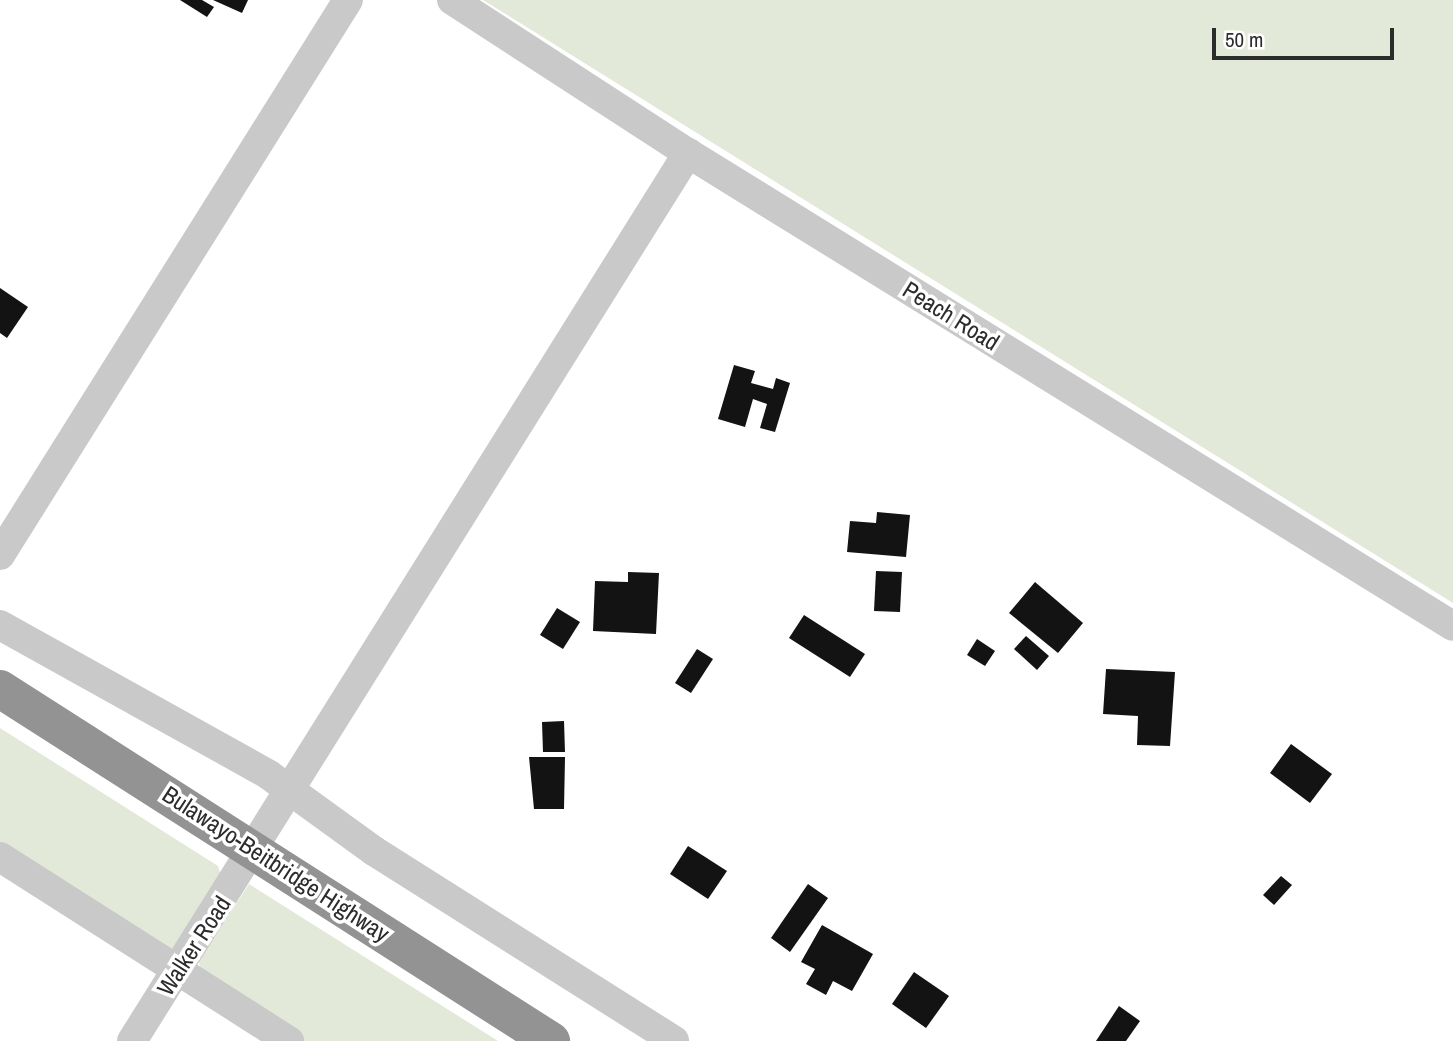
<!DOCTYPE html>
<html>
<head>
<meta charset="utf-8">
<style>
  body { margin:0 }
  #map { position:relative; width:1453px; height:1041px; overflow:hidden; background:#fff; font-family:"Archivo Narrow",sans-serif }
  div>[style] { position:absolute }
  .green>* { inset:0; background:#e3e9d9 }
  .building>* { inset:0; background:#131313 }
  .street>* { height:30px; margin:-15px; padding:0 15px; transform-origin:15px; border-radius:15px; background:#c9c9c9 }
  .highway>* { height:38px; margin:-19px; padding:0 19px; transform-origin:19px; border-radius:19px; background:#939393 }
  span { translate:-50% -50%; white-space:nowrap; text-align:center; line-height:1.15; -webkit-text-stroke:7px #fff; paint-order:stroke }
  .street-label { font-size:24px; color:#2c2c2c }
  .scale { position:absolute; left:1212px; top:28px; width:182px; height:32px; box-sizing:border-box; border:4px solid #2c2c2c; border-top:0; padding-left:9px; font-size:21px; line-height:24px; white-space:nowrap; color:#2c2c2c; -webkit-text-stroke:5px #fff; paint-order:stroke }
</style>
</head>
<body>
<div id="map">
  <div class="green">
    <i style="clip-path:polygon(483px 0,1453px 0,1453px 603px)"></i>
    <i style="clip-path:polygon(0 728px,218px 866px,224px 885px,177px 962px,0 849px)"></i>
    <i style="clip-path:polygon(249px 884px,498px 1041px,305px 1041px,201px 975px,199px 961px)"></i>
  </div>
  <div class="building">
    <i style="clip-path:polygon(180px 0,202px 0,214px 7px,207px 17px)"></i>
    <i style="clip-path:polygon(213px 0,248px 0,242px 13px)"></i>
    <i style="clip-path:polygon(0 288px,28px 307px,7px 338px,0 333px)"></i>
    <i style="clip-path:polygon(734px 365px,755px 371px,751px 383px,773px 389px,776px 378px,790px 383px,775px 432px,760px 428px,767px 404px,753px 399px,745px 427px,718px 419px)"></i>
    <i style="clip-path:polygon(877px 512px,910px 515px,906px 557px,847px 552px,850px 521px,876px 523px)"></i>
    <i style="clip-path:polygon(876px 571px,902px 572px,900px 612px,874px 611px)"></i>
    <i style="clip-path:polygon(628px 572px,659px 573px,656px 634px,593px 631px,595px 581px,628px 582px)"></i>
    <i style="clip-path:polygon(1035px 582px,1083px 623px,1058px 653px,1009px 613px)"></i>
    <i style="clip-path:polygon(557px 608px,580px 622px,563px 649px,540px 635px)"></i>
    <i style="clip-path:polygon(804px 615px,865px 654px,850px 677px,789px 638px)"></i>
    <i style="clip-path:polygon(1026px 636px,1049px 656px,1037px 670px,1014px 649px)"></i>
    <i style="clip-path:polygon(977px 639px,995px 651px,985px 666px,967px 655px)"></i>
    <i style="clip-path:polygon(697px 649px,713px 659px,691px 693px,675px 683px)"></i>
    <i style="clip-path:polygon(1106px 669px,1175px 672px,1170px 746px,1137px 745px,1138px 716px,1103px 714px)"></i>
    <i style="clip-path:polygon(564px 721px,565px 752px,543px 752px,542px 722px)"></i>
    <i style="clip-path:polygon(1291px 744px,1332px 774px,1310px 803px,1270px 773px)"></i>
    <i style="clip-path:polygon(529px 757px,565px 757px,564px 809px,534px 809px)"></i>
    <i style="clip-path:polygon(688px 846px,727px 871px,708px 899px,670px 874px)"></i>
    <i style="clip-path:polygon(1281px 876px,1292px 885px,1274px 905px,1263px 895px)"></i>
    <i style="clip-path:polygon(808px 884px,828px 898px,790px 952px,771px 938px)"></i>
    <i style="clip-path:polygon(822px 925px,873px 954px,852px 991px,833px 981px,826px 995px,806px 984px,815px 969px,801px 962px)"></i>
    <i style="clip-path:polygon(914px 972px,949px 996px,926px 1028px,892px 1004px)"></i>
    <i style="clip-path:polygon(1119px 1006px,1140px 1021px,1126px 1041px,1096px 1041px)"></i>
  </div>
  <div class="street">
    <i style="left:452px;top:0;width:281px;rotate:33deg"></i>
    <i style="left:688px;top:153px;width:899px;rotate:31.73deg"></i>
    <i style="left:0;top:555px;width:655px;rotate:-57.91deg"></i>
    <i style="left:0;top:625px;width:308px;rotate:29.1deg"></i>
    <i style="left:269px;top:775px;width:130px;rotate:35.9deg"></i>
    <i style="left:374px;top:851px;width:355px;rotate:32.3deg"></i>
    <i style="left:0;top:857px;width:343px;rotate:32.5deg"></i>
    <i style="left:132px;top:1041px;width:1048px;rotate:-57.95deg"></i>
  </div>
  <div class="highway">
    <i style="left:0;top:689px;width:654px;rotate:32.57deg"></i>
  </div>
  <div class="street-label">
    <span style="left:951px;top:316px;rotate:32deg">Peach Road</span>
    <span style="left:276px;top:864px;rotate:33deg">Bulawayo-Beitbridge Highway</span>
    <span style="left:194px;top:946px;rotate:-57deg">Walker Road</span>
  </div>
  <div class="scale">50 m</div>
</div>
</body>
</html>
